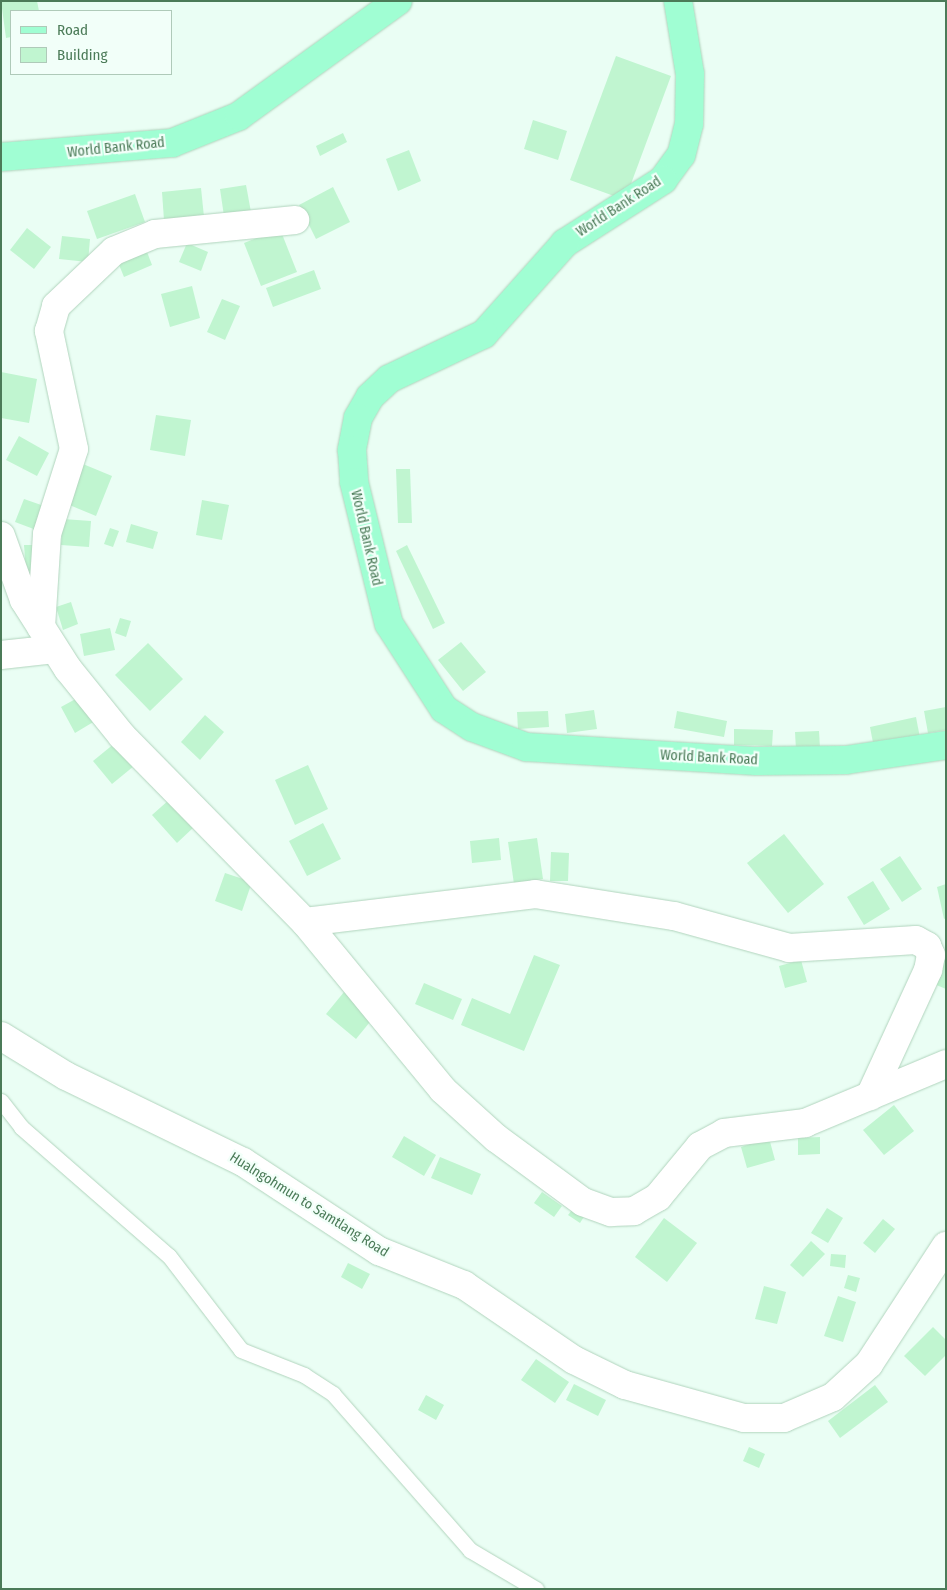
<!DOCTYPE html>
<html>
<head>
<meta charset="utf-8">
<style>
  body { margin:0 }
  #map { position:relative; width:947px; height:1590px; overflow:hidden; background:#eafef4; font-family:"Fira Sans Condensed",sans-serif }
  div>[style] { position:absolute }
  .building>* { inset:0; background:#c0f5d0 }
  .roads { filter:drop-shadow(0 0 1px #b1d4bd) drop-shadow(0 0 1px #b1d4bd) }
  .service>* { height:15px; margin:-7.5px; padding:0 7.5px; transform-origin:7.5px; border-radius:7.5px; background:#fff }
  .minor>* { height:28px; margin:-14px; padding:0 14px; transform-origin:14px; border-radius:14px; background:#fff }
  .primary>* { height:28px; margin:-14px; padding:0 14px; transform-origin:14px; border-radius:14px; background:#a0fed3 }
  span { translate:-50% -50%; white-space:nowrap; text-align:center; line-height:1.15; -webkit-text-stroke:4.5px #f2fff9; paint-order:stroke }
  .street-label { font-size:14px; color:#4b7b58 }
  .frame { position:absolute; inset:0; border:2px solid #4b7b58; pointer-events:none }
  .legend { position:absolute; left:10px; top:10px; width:162px; height:65px; box-sizing:border-box; background:#f2fff9; border:1px solid #afcab9; margin:0; padding:6px 9px; list-style:none; font-size:15px; color:#4b7b58 }
  .legend li { display:flex; align-items:center; gap:10px; height:25px }
  .legend b { width:25px; border:1px solid #afcab9 }
</style>
</head>
<body>
<div id="map">
  <div class="building">
    <i style="clip-path:polygon(1px 1px,37px 1px,39px 11px,11px 11px,11px 37px,6px 38px)"></i>
    <i style="clip-path:polygon(616px 56px,671px 76px,625px 200px,570px 180px)"></i>
    <i style="clip-path:polygon(533px 120px,567px 131px,558px 160px,524px 149px)"></i>
    <i style="clip-path:polygon(343px 133px,347px 142px,320px 156px,316px 146px)"></i>
    <i style="clip-path:polygon(409px 150px,421px 181px,398px 191px,386px 159px)"></i>
    <i style="clip-path:polygon(246px 185px,251px 212px,224px 216px,220px 189px)"></i>
    <i style="clip-path:polygon(333px 187px,350px 222px,316px 239px,299px 205px)"></i>
    <i style="clip-path:polygon(201px 188px,204px 217px,164px 220px,162px 192px)"></i>
    <i style="clip-path:polygon(135px 194px,145px 222px,97px 239px,87px 211px)"></i>
    <i style="clip-path:polygon(27px 228px,51px 247px,34px 269px,10px 250px)"></i>
    <i style="clip-path:polygon(280px 229px,297px 272px,261px 286px,244px 243px)"></i>
    <i style="clip-path:polygon(62px 236px,90px 239px,88px 262px,59px 259px)"></i>
    <i style="clip-path:polygon(187px 243px,208px 252px,201px 271px,179px 262px)"></i>
    <i style="clip-path:polygon(144px 244px,152px 265px,124px 277px,115px 255px)"></i>
    <i style="clip-path:polygon(314px 270px,321px 289px,273px 307px,266px 288px)"></i>
    <i style="clip-path:polygon(192px 286px,200px 318px,170px 327px,161px 294px)"></i>
    <i style="clip-path:polygon(222px 299px,240px 306px,225px 340px,207px 332px)"></i>
    <i style="clip-path:polygon(1px 372px,37px 379px,29px 423px,1px 418px)"></i>
    <i style="clip-path:polygon(156px 415px,191px 420px,185px 456px,150px 450px)"></i>
    <i style="clip-path:polygon(19px 436px,49px 453px,37px 476px,6px 460px)"></i>
    <i style="clip-path:polygon(83px 464px,112px 476px,96px 516px,67px 504px)"></i>
    <i style="clip-path:polygon(396px 469px,410px 469px,412px 523px,398px 523px)"></i>
    <i style="clip-path:polygon(24px 499px,47px 507px,39px 531px,15px 522px)"></i>
    <i style="clip-path:polygon(202px 500px,229px 505px,222px 540px,196px 535px)"></i>
    <i style="clip-path:polygon(63px 519px,91px 521px,89px 547px,61px 545px)"></i>
    <i style="clip-path:polygon(131px 524px,158px 532px,153px 549px,126px 542px)"></i>
    <i style="clip-path:polygon(110px 528px,119px 531px,113px 547px,104px 544px)"></i>
    <i style="clip-path:polygon(24px 545px,39px 545px,41px 570px,26px 571px)"></i>
    <i style="clip-path:polygon(407px 545px,445px 623px,433px 629px,396px 551px)"></i>
    <i style="clip-path:polygon(71px 602px,78px 624px,63px 630px,56px 607px)"></i>
    <i style="clip-path:polygon(120px 618px,131px 621px,126px 637px,115px 633px)"></i>
    <i style="clip-path:polygon(110px 628px,115px 650px,84px 656px,80px 634px)"></i>
    <i style="clip-path:polygon(461px 642px,486px 672px,463px 691px,438px 660px)"></i>
    <i style="clip-path:polygon(148px 643px,183px 679px,150px 711px,115px 675px)"></i>
    <i style="clip-path:polygon(81px 696px,95px 721px,75px 733px,61px 707px)"></i>
    <i style="clip-path:polygon(946px 707px,946px 730px,928px 733px,924px 711px)"></i>
    <i style="clip-path:polygon(594px 710px,597px 729px,567px 733px,565px 714px)"></i>
    <i style="clip-path:polygon(548px 711px,549px 727px,518px 729px,517px 712px)"></i>
    <i style="clip-path:polygon(677px 711px,727px 721px,724px 737px,674px 728px)"></i>
    <i style="clip-path:polygon(205px 715px,224px 732px,200px 760px,181px 742px)"></i>
    <i style="clip-path:polygon(916px 717px,920px 738px,874px 748px,870px 727px)"></i>
    <i style="clip-path:polygon(734px 729px,773px 730px,772px 746px,734px 745px)"></i>
    <i style="clip-path:polygon(819px 731px,820px 748px,796px 750px,795px 732px)"></i>
    <i style="clip-path:polygon(115px 743px,134px 766px,112px 784px,93px 761px)"></i>
    <i style="clip-path:polygon(308px 765px,328px 809px,295px 825px,275px 780px)"></i>
    <i style="clip-path:polygon(170px 799px,194px 827px,177px 843px,152px 815px)"></i>
    <i style="clip-path:polygon(323px 823px,341px 859px,307px 876px,289px 841px)"></i>
    <i style="clip-path:polygon(784px 834px,824px 884px,788px 913px,747px 863px)"></i>
    <i style="clip-path:polygon(499px 838px,501px 860px,472px 863px,470px 841px)"></i>
    <i style="clip-path:polygon(537px 838px,543px 879px,514px 884px,508px 842px)"></i>
    <i style="clip-path:polygon(551px 852px,569px 853px,568px 881px,550px 881px)"></i>
    <i style="clip-path:polygon(900px 856px,922px 889px,902px 902px,880px 869px)"></i>
    <i style="clip-path:polygon(225px 873px,252px 882px,242px 911px,215px 901px)"></i>
    <i style="clip-path:polygon(873px 881px,890px 909px,864px 925px,847px 897px)"></i>
    <i style="clip-path:polygon(946px 884px,946px 918px,944px 919px,937px 887px)"></i>
    <i style="clip-path:polygon(534px 955px,560px 965px,524px 1051px,461px 1025px,472px 998px,510px 1014px)"></i>
    <i style="clip-path:polygon(946px 955px,946px 989px,934px 984px)"></i>
    <i style="clip-path:polygon(801px 960px,807px 982px,785px 988px,779px 966px)"></i>
    <i style="clip-path:polygon(424px 983px,462px 999px,453px 1020px,415px 1004px)"></i>
    <i style="clip-path:polygon(344px 992px,374px 1017px,356px 1039px,326px 1014px)"></i>
    <i style="clip-path:polygon(894px 1105px,914px 1131px,884px 1155px,863px 1130px)"></i>
    <i style="clip-path:polygon(404px 1136px,436px 1155px,424px 1176px,392px 1157px)"></i>
    <i style="clip-path:polygon(820px 1137px,820px 1154px,798px 1155px,798px 1138px)"></i>
    <i style="clip-path:polygon(769px 1138px,775px 1160px,747px 1168px,741px 1147px)"></i>
    <i style="clip-path:polygon(440px 1157px,481px 1174px,472px 1195px,431px 1178px)"></i>
    <i style="clip-path:polygon(542px 1192px,562px 1206px,554px 1217px,534px 1203px)"></i>
    <i style="clip-path:polygon(576px 1205px,587px 1212px,580px 1223px,568px 1215px)"></i>
    <i style="clip-path:polygon(827px 1208px,843px 1218px,828px 1243px,811px 1233px)"></i>
    <i style="clip-path:polygon(664px 1218px,697px 1243px,667px 1282px,635px 1257px)"></i>
    <i style="clip-path:polygon(883px 1219px,895px 1229px,875px 1253px,863px 1243px)"></i>
    <i style="clip-path:polygon(811px 1241px,825px 1254px,803px 1277px,790px 1265px)"></i>
    <i style="clip-path:polygon(831px 1254px,846px 1255px,845px 1268px,830px 1266px)"></i>
    <i style="clip-path:polygon(348px 1263px,370px 1274px,362px 1289px,341px 1277px)"></i>
    <i style="clip-path:polygon(848px 1275px,860px 1278px,856px 1292px,844px 1288px)"></i>
    <i style="clip-path:polygon(764px 1286px,786px 1292px,777px 1324px,755px 1319px)"></i>
    <i style="clip-path:polygon(838px 1296px,856px 1302px,843px 1342px,824px 1336px)"></i>
    <i style="clip-path:polygon(933px 1327px,946px 1340px,946px 1355px,925px 1376px,904px 1356px)"></i>
    <i style="clip-path:polygon(536px 1359px,569px 1382px,555px 1403px,521px 1380px)"></i>
    <i style="clip-path:polygon(574px 1384px,606px 1400px,598px 1416px,566px 1400px)"></i>
    <i style="clip-path:polygon(875px 1385px,888px 1402px,840px 1438px,828px 1421px)"></i>
    <i style="clip-path:polygon(426px 1395px,444px 1405px,436px 1420px,418px 1410px)"></i>
    <i style="clip-path:polygon(749px 1447px,765px 1454px,759px 1468px,743px 1461px)"></i>
  </div>
  <div class="roads">
    <div class="service">
      <i style="left:1px;top:1101px;width:33px;rotate:52deg"></i>
      <i style="left:21px;top:1127px;width:196px;rotate:41.1deg"></i>
      <i style="left:169px;top:1256px;width:118px;rotate:52.5deg"></i>
      <i style="left:241px;top:1350px;width:68px;rotate:21.6deg"></i>
      <i style="left:304px;top:1375px;width:35px;rotate:33deg"></i>
      <i style="left:333px;top:1394px;width:208px;rotate:48.7deg"></i>
      <i style="left:470px;top:1550px;width:77px;rotate:30.6deg"></i>
    </div>
    <div class="minor">
      <i style="left:1px;top:536px;width:68px;rotate:70.2deg"></i>
      <i style="left:24px;top:600px;width:82px;rotate:57.5deg"></i>
      <i style="left:68px;top:669px;width:86px;rotate:51.1deg"></i>
      <i style="left:122px;top:736px;width:261px;rotate:45.5deg"></i>
      <i style="left:305px;top:922px;width:217px;rotate:50.6deg"></i>
      <i style="left:443px;top:1090px;width:72px;rotate:42.2deg"></i>
      <i style="left:496px;top:1138px;width:108px;rotate:36.3deg"></i>
      <i style="left:583px;top:1202px;width:30px;rotate:20deg"></i>
      <i style="left:611px;top:1212px;width:23px;rotate:-2deg"></i>
      <i style="left:634px;top:1211px;width:28px;rotate:-30deg"></i>
      <i style="left:658px;top:1197px;width:66px;rotate:-50.5deg"></i>
      <i style="left:700px;top:1146px;width:27px;rotate:-28deg"></i>
      <i style="left:724px;top:1133px;width:82px;rotate:-7deg"></i>
      <i style="left:805px;top:1123px;width:153px;rotate:-22.7deg"></i>
      <i style="left:41px;top:627px;width:93px;rotate:-86.3deg"></i>
      <i style="left:47px;top:534px;width:89px;rotate:-72.4deg"></i>
      <i style="left:74px;top:449px;width:121px;rotate:-102deg"></i>
      <i style="left:49px;top:331px;width:26px;rotate:-74deg"></i>
      <i style="left:56px;top:306px;width:80px;rotate:-43.5deg"></i>
      <i style="left:114px;top:251px;width:44px;rotate:-22.5deg"></i>
      <i style="left:155px;top:234px;width:141px;rotate:-5.7deg"></i>
      <i style="left:1px;top:655px;width:54px;rotate:-6.3deg"></i>
      <i style="left:305px;top:922px;width:232px;rotate:-6.9deg"></i>
      <i style="left:535px;top:894px;width:141px;rotate:9deg"></i>
      <i style="left:674px;top:916px;width:119px;rotate:15.5deg"></i>
      <i style="left:789px;top:948px;width:127px;rotate:-3.6deg"></i>
      <i style="left:916px;top:940px;width:13px;rotate:29deg"></i>
      <i style="left:927px;top:946px;width:10px;rotate:66deg"></i>
      <i style="left:931px;top:955px;width:15px;rotate:101deg"></i>
      <i style="left:928px;top:970px;width:139px;rotate:114.7deg"></i>
      <i style="left:1px;top:1036px;width:76px;rotate:31.6deg"></i>
      <i style="left:66px;top:1076px;width:197px;rotate:25.9deg"></i>
      <i style="left:243px;top:1162px;width:163px;rotate:33.2deg"></i>
      <i style="left:379px;top:1251px;width:92px;rotate:21.8deg"></i>
      <i style="left:464px;top:1285px;width:133px;rotate:34.3deg"></i>
      <i style="left:574px;top:1360px;width:57px;rotate:26.1deg"></i>
      <i style="left:625px;top:1385px;width:123px;rotate:15.5deg"></i>
      <i style="left:744px;top:1418px;width:40px"></i>
      <i style="left:784px;top:1418px;width:53px;rotate:-23.2deg"></i>
      <i style="left:833px;top:1397px;width:49px;rotate:-42.5deg"></i>
      <i style="left:869px;top:1364px;width:141px;rotate:-56.9deg"></i>
    </div>
    <div class="primary">
      <i style="left:678px;top:1px;width:74px;rotate:80.7deg"></i>
      <i style="left:690px;top:74px;width:50px;rotate:91.1deg"></i>
      <i style="left:689px;top:124px;width:32px;rotate:104deg"></i>
      <i style="left:681px;top:155px;width:31px;rotate:126deg"></i>
      <i style="left:663px;top:180px;width:117px;rotate:147.3deg"></i>
      <i style="left:565px;top:243px;width:122px;rotate:131.7deg"></i>
      <i style="left:484px;top:334px;width:105px;rotate:154.7deg"></i>
      <i style="left:389px;top:379px;width:26px;rotate:137deg"></i>
      <i style="left:370px;top:397px;width:24px;rotate:120deg"></i>
      <i style="left:358px;top:418px;width:33px;rotate:101deg"></i>
      <i style="left:352px;top:450px;width:32px;rotate:86deg"></i>
      <i style="left:354px;top:482px;width:146px;rotate:76.2deg"></i>
      <i style="left:389px;top:624px;width:101px;rotate:57.1deg"></i>
      <i style="left:444px;top:709px;width:33px;rotate:33deg"></i>
      <i style="left:472px;top:727px;width:58px;rotate:20.3deg"></i>
      <i style="left:526px;top:747px;width:231px;rotate:3.5deg"></i>
      <i style="left:757px;top:761px;width:89px;rotate:-0.6deg"></i>
      <i style="left:846px;top:760px;width:101px;rotate:-8.5deg"></i>
      <i style="left:1px;top:157px;width:172px;rotate:-4.7deg"></i>
      <i style="left:172px;top:143px;width:72px;rotate:-21.9deg"></i>
      <i style="left:239px;top:116px;width:196px;rotate:-35.9deg"></i>
    </div>
  </div>
  <div class="street-label">
    <span style="left:116px;top:148px;rotate:-6deg">World Bank Road</span>
    <span style="left:619px;top:207px;rotate:-33deg">World Bank Road</span>
    <span style="left:366px;top:538px;rotate:77deg">World Bank Road</span>
    <span style="left:709px;top:758px;rotate:3deg">World Bank Road</span>
    <span style="left:309px;top:1205px;rotate:32deg">Hualngohmun to Samtlang Road</span>
  </div>
  <div class="frame"></div>
  <ul class="legend">
  <li><b style="height:6px;background:#a0fed3"></b>Road</li>
  <li><b style="height:14px;background:#c0f5d0"></b>Building</li>
  </ul>
</div>
</body>
</html>
